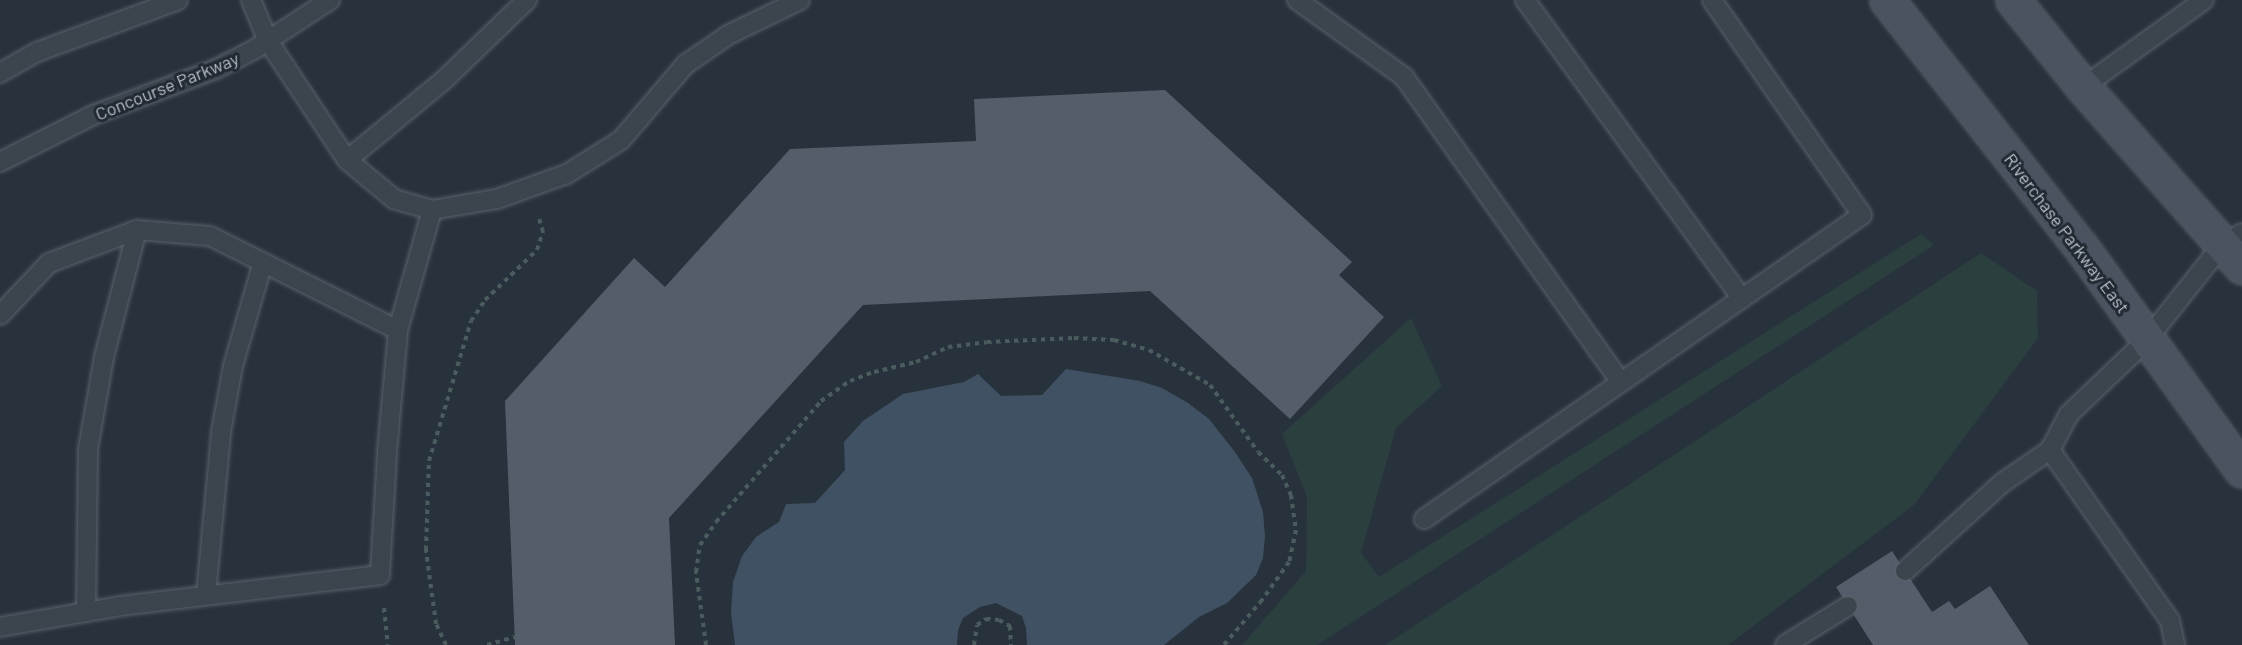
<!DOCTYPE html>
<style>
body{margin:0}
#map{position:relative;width:2242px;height:645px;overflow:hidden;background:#28323d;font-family:Barlow,sans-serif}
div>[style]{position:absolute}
.green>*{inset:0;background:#2b3f3f}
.water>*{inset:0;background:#405164}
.building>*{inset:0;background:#545d6a}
.path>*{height:4px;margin-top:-2px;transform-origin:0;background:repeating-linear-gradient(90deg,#4a5c5d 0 4.5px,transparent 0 9px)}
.roads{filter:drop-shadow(0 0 2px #5a626b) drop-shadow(0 0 2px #5a626b)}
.lane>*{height:18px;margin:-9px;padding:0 9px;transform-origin:9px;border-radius:9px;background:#3c444d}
.secondary>*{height:33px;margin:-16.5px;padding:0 16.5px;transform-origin:16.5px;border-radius:16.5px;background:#4a5460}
span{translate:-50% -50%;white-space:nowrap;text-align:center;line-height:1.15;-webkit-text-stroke:6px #212933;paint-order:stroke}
.street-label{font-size:18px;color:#b8bfc8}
</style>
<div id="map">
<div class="green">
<div style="clip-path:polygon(1921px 234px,1934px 245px,1317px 645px,1242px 645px,1306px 571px,1307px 497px,1282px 434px,1411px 318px,1442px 386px,1396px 428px,1361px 553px,1379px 577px)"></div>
<div style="clip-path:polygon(1981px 253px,2037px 291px,2038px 338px,1914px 505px,1728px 645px,1385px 645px)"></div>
</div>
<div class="water">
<div style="clip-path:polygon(1066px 369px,1140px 381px,1162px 388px,1188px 403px,1209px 419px,1235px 452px,1252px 478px,1263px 512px,1265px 536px,1263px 558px,1256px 575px,1227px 603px,1199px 617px,1164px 645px,1027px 645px,1026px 628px,1022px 616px,996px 603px,980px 607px,963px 618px,958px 630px,957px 645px,735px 645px,731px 613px,733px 582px,742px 556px,756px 537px,779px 522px,786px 504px,815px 503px,845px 470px,844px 442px,863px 421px,903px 394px,964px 382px,978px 374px,1001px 396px,1042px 395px)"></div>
</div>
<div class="building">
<div style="clip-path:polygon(1165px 90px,1352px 262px,1339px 275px,1384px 317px,1290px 419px,1150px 291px,863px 305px,669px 518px,675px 645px,515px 645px,505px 401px,634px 258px,665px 287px,790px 149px,976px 141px,974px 99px)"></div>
<div style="clip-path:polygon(1892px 551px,1932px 612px,1949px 601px,1955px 609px,1990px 586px,2029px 645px,1873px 645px,1836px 587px)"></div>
</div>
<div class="path">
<div style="left:384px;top:608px;width:37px;rotate:84deg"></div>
<div style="left:446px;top:645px;width:23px;rotate:-115deg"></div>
<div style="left:436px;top:624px;width:75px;rotate:-97.7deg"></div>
<div style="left:426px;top:550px;width:89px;rotate:-88.1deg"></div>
<div style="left:429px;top:461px;width:146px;rotate:-73.3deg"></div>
<div style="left:471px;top:321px;width:25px;rotate:-56deg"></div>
<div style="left:485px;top:300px;width:72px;rotate:-43.9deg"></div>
<div style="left:537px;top:250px;width:19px;rotate:-72deg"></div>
<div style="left:543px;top:232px;width:15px;rotate:-106deg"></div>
<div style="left:487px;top:645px;width:29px;rotate:-16deg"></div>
<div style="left:706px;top:645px;width:74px;rotate:-97.8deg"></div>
<div style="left:696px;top:572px;width:27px;rotate:-82deg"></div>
<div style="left:700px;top:545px;width:28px;rotate:-55deg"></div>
<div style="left:716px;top:522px;width:160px;rotate:-49deg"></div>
<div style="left:821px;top:401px;width:35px;rotate:-35deg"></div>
<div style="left:850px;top:381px;width:26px;rotate:-21deg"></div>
<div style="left:874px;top:372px;width:43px;rotate:-13.4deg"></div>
<div style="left:916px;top:362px;width:35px;rotate:-25deg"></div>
<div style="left:948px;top:347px;width:39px;rotate:-7deg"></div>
<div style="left:987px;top:342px;width:87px;rotate:-2.6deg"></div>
<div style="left:1074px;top:338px;width:40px;rotate:2.9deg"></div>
<div style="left:1114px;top:340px;width:36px;rotate:16deg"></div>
<div style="left:1149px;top:350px;width:70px;rotate:29.8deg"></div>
<div style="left:1210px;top:385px;width:82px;rotate:54.4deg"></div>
<div style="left:1258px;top:452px;width:33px;rotate:44deg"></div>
<div style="left:1282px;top:475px;width:22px;rotate:66deg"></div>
<div style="left:1291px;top:495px;width:35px;rotate:82deg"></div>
<div style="left:1296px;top:530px;width:33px;rotate:102deg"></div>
<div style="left:1289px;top:562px;width:47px;rotate:125.4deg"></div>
<div style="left:1262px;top:600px;width:59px;rotate:130.2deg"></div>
<div style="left:974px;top:645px;width:20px;rotate:-81deg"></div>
<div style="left:977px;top:625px;width:11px;rotate:-34deg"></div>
<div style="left:986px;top:619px;width:13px;rotate:4deg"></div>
<div style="left:999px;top:620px;width:13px;rotate:29deg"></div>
<div style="left:1010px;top:626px;width:19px;rotate:87deg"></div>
</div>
<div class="roads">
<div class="lane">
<div style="left:251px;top:0;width:44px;rotate:67.5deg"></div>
<div style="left:268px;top:41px;width:143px;rotate:56.4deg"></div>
<div style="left:347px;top:160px;width:124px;rotate:-39.5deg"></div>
<div style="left:443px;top:81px;width:117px;rotate:-44deg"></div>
<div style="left:1297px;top:0;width:132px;rotate:35.7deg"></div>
<div style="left:1404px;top:77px;width:374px;rotate:54.6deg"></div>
<div style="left:1525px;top:0;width:369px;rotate:54deg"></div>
<div style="left:0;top:73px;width:43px;rotate:-29.6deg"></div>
<div style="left:37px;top:52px;width:150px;rotate:-20.2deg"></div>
<div style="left:2083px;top:87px;width:149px;rotate:-35.7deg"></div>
<div style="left:0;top:162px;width:104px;rotate:-26.8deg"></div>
<div style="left:93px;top:115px;width:131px;rotate:-20.5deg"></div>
<div style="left:216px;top:69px;width:44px;rotate:-27.1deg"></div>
<div style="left:255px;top:49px;width:90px;rotate:-33.2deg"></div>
<div style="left:432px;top:210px;width:66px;rotate:-9.6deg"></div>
<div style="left:497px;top:199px;width:74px;rotate:-19.7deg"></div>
<div style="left:567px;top:174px;width:64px;rotate:-32.2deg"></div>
<div style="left:621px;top:140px;width:100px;rotate:-49.5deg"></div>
<div style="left:686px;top:64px;width:51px;rotate:-34.6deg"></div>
<div style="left:728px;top:35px;width:80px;rotate:-25.9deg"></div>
<div style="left:0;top:315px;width:71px;rotate:-46.7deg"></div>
<div style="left:49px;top:263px;width:94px;rotate:-20.6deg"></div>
<div style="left:137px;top:230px;width:73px;rotate:4.7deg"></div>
<div style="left:210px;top:236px;width:210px;rotate:26.6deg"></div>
<div style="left:2050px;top:450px;width:209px;rotate:54.9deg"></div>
<div style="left:2170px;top:621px;width:25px;rotate:78deg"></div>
<div style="left:1424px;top:519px;width:533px;rotate:-34.76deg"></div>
<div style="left:1862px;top:215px;width:262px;rotate:-124.9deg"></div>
<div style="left:1905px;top:571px;width:131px;rotate:-42.2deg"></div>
<div style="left:2002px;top:483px;width:58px;rotate:-34.5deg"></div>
<div style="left:2050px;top:450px;width:41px;rotate:-62.2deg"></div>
<div style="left:2069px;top:414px;width:106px;rotate:-43.5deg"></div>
<div style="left:2146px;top:341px;width:122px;rotate:-51.6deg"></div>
<div style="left:2222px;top:245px;width:23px;rotate:-31deg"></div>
<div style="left:206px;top:595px;width:164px;rotate:-84.7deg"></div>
<div style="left:221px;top:432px;width:67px;rotate:-79.7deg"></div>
<div style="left:233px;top:366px;width:108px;rotate:-73.9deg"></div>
<div style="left:86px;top:612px;width:163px;rotate:-89.3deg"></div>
<div style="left:88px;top:449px;width:93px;rotate:-80.1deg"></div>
<div style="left:104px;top:357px;width:131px;rotate:-75.4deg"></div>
<div style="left:0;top:627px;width:122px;rotate:-9.9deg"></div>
<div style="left:120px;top:606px;width:262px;rotate:-6.8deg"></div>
<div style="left:380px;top:575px;width:123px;rotate:-86.7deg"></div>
<div style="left:387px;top:452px;width:122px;rotate:-84.8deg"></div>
<div style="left:398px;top:330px;width:125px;rotate:-74.2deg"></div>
<div style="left:432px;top:210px;width:40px;rotate:-164deg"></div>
<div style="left:394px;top:199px;width:61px;rotate:-140.3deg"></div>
<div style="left:1785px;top:645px;width:74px;rotate:-31.8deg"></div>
</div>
<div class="secondary">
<div style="left:1887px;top:0;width:314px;rotate:51.9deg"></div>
<div style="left:2081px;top:247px;width:275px;rotate:54.2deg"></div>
<div style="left:2013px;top:0;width:112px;rotate:51.2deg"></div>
<div style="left:2083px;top:87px;width:240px;rotate:48.5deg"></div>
</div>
</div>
<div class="street-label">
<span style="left:167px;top:86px;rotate:-22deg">Concourse Parkway</span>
<span style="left:2067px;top:233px;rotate:53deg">Riverchase Parkway East</span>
</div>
</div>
